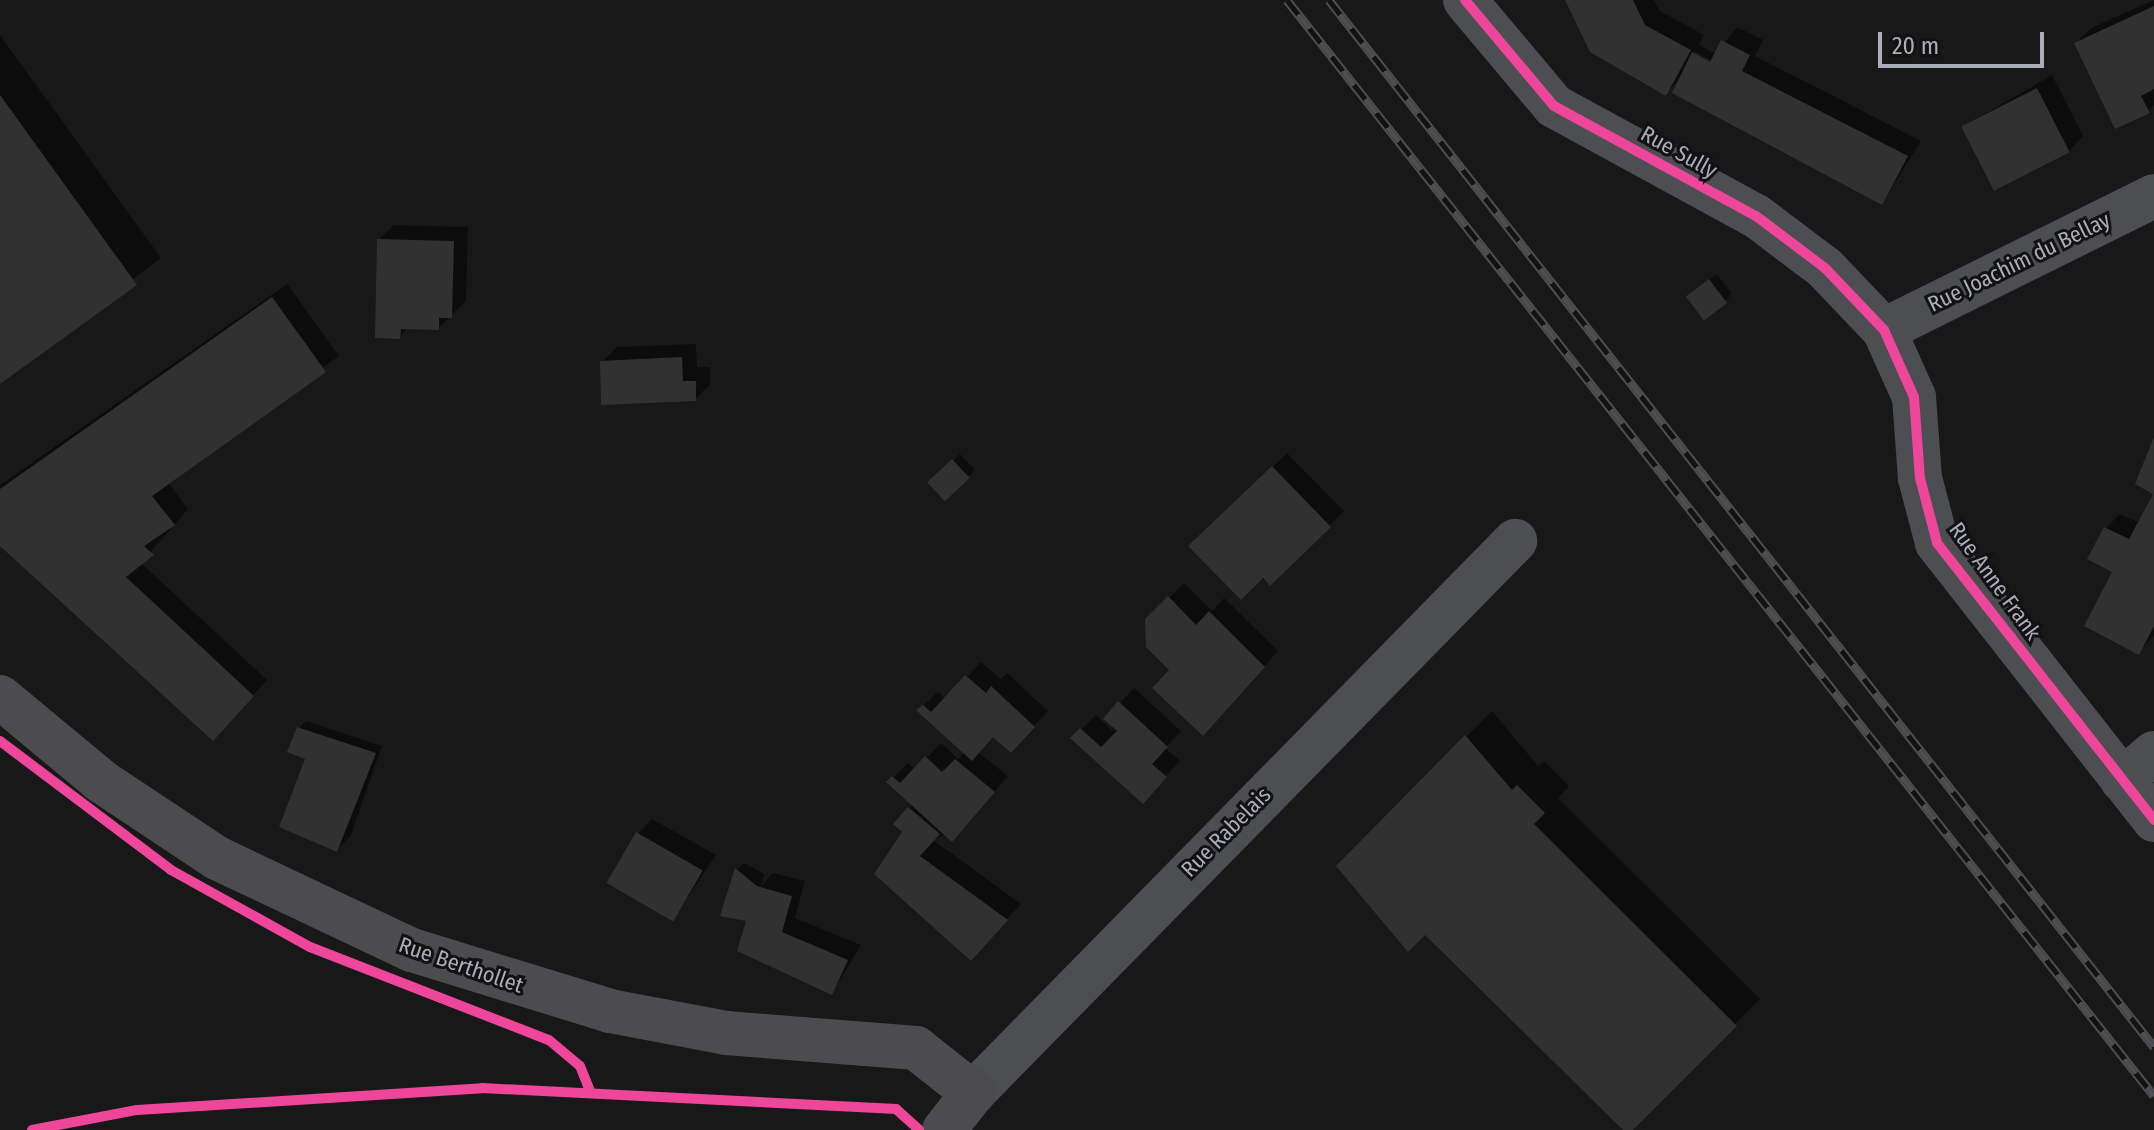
<!DOCTYPE html>
<style>
body{margin:0}
#map{position:relative;width:2154px;height:1130px;overflow:hidden;background:#181818;font-family:"Fira Sans Condensed",sans-serif}
div>[style]{position:absolute}
.shadow>*{inset:0;background:#0007;transform-origin:0 0}
.building>*{inset:0;background:#313132;transform-origin:0 0}
.street>*{height:44px;margin:-22px;padding:0 22px;transform-origin:22px;border-radius:22px;background:#4d4e51}
.secondary>*{height:44px;margin:-22px;padding:0 22px;transform-origin:22px;border-radius:22px;background:#4c4c4f}
.rail>*{height:9px;margin-top:-4.5px;transform-origin:0;background:repeating-linear-gradient(90deg,#121214 0 18px,#4e4e51 0 36px);box-sizing:border-box;border-block:2px solid #4e4e51}
.cycleway>*{height:10px;margin:-5px;padding:0 5px;transform-origin:5px;border-radius:5px;background:#ed469a}
span{translate:-50% -50%;white-space:nowrap;text-align:center;line-height:1.15;-webkit-text-stroke:6px #121214;paint-order:stroke}
.street-label{font-size:22px;color:#abaeb8}
.scale{position:absolute;left:1878px;top:32px;width:166px;height:36px;box-sizing:border-box;border:4px solid #abaeb8;border-top:0;padding-left:10px;font-size:24px;line-height:28px;white-space:nowrap;color:#abaeb8;-webkit-text-stroke:6px #121214;paint-order:stroke}
</style>
<div id="map">
<div class="shadow">
<div style="clip-path:polygon(evenodd,1567px 0,1654px 0,1660px 11px,1704px 35px,1699px 45px,1716px 54px,1737px 27px,1763px 40px,1755px 56px,1921px 141px,1882px 203px,1680px 79px,1666px 93px,1567px 0,1694px 51px,1720px 65px,1718px 68px,1694px 55px,1694px 51px)"></div>
<div style="clip-path:polygon(2154px 0,2154px 105px,2148px 111px,2076px 43px,2091px 28px)"></div>
<div style="clip-path:polygon(0 35px,161px 258px,0 381px)"></div>
<div style="clip-path:polygon(2052px 75px,2083px 136px,2069px 151px,1964px 126px)"></div>
<div style="clip-path:polygon(394px 225px,468px 227px,466px 301px,438px 328px,409px 327px,399px 337px,379px 239px)"></div>
<div style="clip-path:polygon(1717px 274px,1732px 294px,1725px 301px,1696px 289px)"></div>
<div style="clip-path:polygon(287px 284px,339px 356px,168px 482px,188px 509px,141px 563px,267px 680px,227px 724px,0 544px,0 485px)"></div>
<div style="clip-path:polygon(696px 344px,697px 367px,710px 367px,710px 384px,695px 399px,602px 362px,617px 347px)"></div>
<div style="clip-path:polygon(1287px 453px,1344px 511px,1270px 583px,1191px 546px)"></div>
<div style="left:960px;top:454px;width:22px;height:41px;rotate:47deg"></div>
<div style="clip-path:polygon(2154px 496px,2154px 636px,2138px 652px,2106px 528px,2120px 514px,2140px 523px)"></div>
<div style="clip-path:polygon(1184px 583px,1212px 611px,1224px 598px,1278px 651px,1218px 719px,1172px 670px,1147px 620px)"></div>
<div style="clip-path:polygon(981px 662px,1001px 679px,1007px 673px,1048px 711px,1025px 736px,994px 735px,978px 752px,1008px 776px,966px 825px,933px 840px,1021px 904px,971px 959px,896px 823px,914px 804px,889px 782px,908px 763px,915px 770px,941px 743px,958px 759px,965px 752px,919px 710px,938px 692px,946px 699px)"></div>
<div style="clip-path:polygon(1134px 688px,1181px 731px,1165px 748px,1180px 761px,1157px 786px,1073px 738px,1096px 715px,1116px 734px,1106px 718px)"></div>
<div style="clip-path:polygon(1492px 711px,1538px 766px,1544px 761px,1569px 786px,1558px 798px,1760px 999px,1631px 1130px,1425px 932px,1408px 949px,1338px 866px)"></div>
<div style="clip-path:polygon(306px 721px,382px 746px,351px 835px,337px 850px,299px 728px)"></div>
<div style="clip-path:polygon(652px 819px,716px 855px,674px 918px,638px 834px)"></div>
<div style="clip-path:polygon(744px 863px,764px 874px,761px 886px,773px 873px,805px 881px,795px 918px,861px 945px,832px 993px,751px 914px,737px 870px)"></div>
</div>
<div class="building">
<div style="clip-path:polygon(1565px 0,1633px 0,1645px 25px,1691px 50px,1666px 96px,1590px 52px)"></div>
<div style="clip-path:polygon(2154px 6px,2154px 89px,2141px 96px,2150px 113px,2115px 129px,2074px 43px)"></div>
<div style="clip-path:polygon(1721px 40px,1750px 55px,1742px 71px,1908px 156px,1882px 205px,1672px 93px,1692px 52px,1710px 62px)"></div>
<div style="left:2037px;top:88px;width:72px;height:85px;rotate:63deg"></div>
<div style="clip-path:polygon(0 95px,137px 285px,0 384px)"></div>
<div style="clip-path:polygon(377px 239px,454px 241px,452px 318px,439px 318px,439px 330px,401px 329px,400px 339px,375px 338px)"></div>
<div style="left:1709px;top:279px;width:30px;height:29px;rotate:53deg"></div>
<div style="clip-path:polygon(272px 297px,326px 372px,152px 496px,175px 525px,144px 546px,154px 555px,126px 577px,254px 696px,213px 741px,0 546px,0 489px)"></div>
<div style="clip-path:polygon(682px 357px,683px 381px,696px 381px,696px 401px,601px 405px,600px 361px)"></div>
<div style="clip-path:polygon(2154px 437px,2154px 626px,2139px 655px,2084px 626px,2112px 572px,2087px 559px,2104px 527px,2129px 539px,2153px 494px,2135px 484px)"></div>
<div style="left:952px;top:459px;width:26px;height:34px;rotate:47deg"></div>
<div style="clip-path:polygon(1272px 466px,1331px 527px,1270px 586px,1263px 578px,1241px 600px,1188px 546px)"></div>
<div style="clip-path:polygon(1168px 596px,1196px 625px,1209px 611px,1265px 667px,1203px 736px,1152px 688px,1169px 670px,1146px 647px,1145px 619px)"></div>
<div style="clip-path:polygon(965px 675px,986px 693px,991px 686px,1035px 727px,1011px 753px,993px 737px,972px 761px,916px 710px,923px 705px,931px 712px)"></div>
<div style="clip-path:polygon(1118px 701px,1168px 747px,1152px 764px,1167px 777px,1143px 804px,1070px 738px,1080px 728px,1101px 747px,1117px 731px,1103px 719px)"></div>
<div style="clip-path:polygon(297px 727px,376px 753px,337px 852px,279px 827px,305px 759px,287px 752px)"></div>
<div style="clip-path:polygon(1465px 735px,1512px 790px,1517px 785px,1545px 813px,1534px 824px,1737px 1026px,1633px 1130px,1623px 1130px,1425px 935px,1408px 952px,1336px 866px)"></div>
<div style="clip-path:polygon(925px 756px,942px 772px,955px 759px,995px 792px,952px 842px,886px 782px,892px 776px,900px 783px)"></div>
<div style="clip-path:polygon(908px 807px,940px 834px,920px 856px,1008px 920px,971px 961px,874px 874px,902px 832px,893px 824px)"></div>
<div style="left:636px;top:832px;width:77px;height:59px;rotate:30deg"></div>
<div style="clip-path:polygon(735px 868px,757px 886px,792px 896px,782px 932px,848px 960px,832px 995px,737px 951px,746px 921px,720px 916px)"></div>
</div>
<div class="street">
<div style="left:1465px;top:0;width:138px;rotate:50deg"></div>
<div style="left:1554px;top:106px;width:230px;rotate:28.6deg"></div>
<div style="left:1756px;top:216px;width:86px;rotate:37deg"></div>
<div style="left:1825px;top:268px;width:86px;rotate:46.4deg"></div>
<div style="left:1884px;top:330px;width:73px;rotate:65.9deg"></div>
<div style="left:1914px;top:397px;width:81px;rotate:85.8deg"></div>
<div style="left:1920px;top:478px;width:67px;rotate:75.3deg"></div>
<div style="left:1937px;top:543px;width:352px;rotate:51.9deg"></div>
<div style="left:1884px;top:330px;width:301px;rotate:-26.4deg"></div>
<div style="left:2122px;top:780px;width:42px;rotate:-40.2deg"></div>
<div style="left:973px;top:1093px;width:774px;rotate:-45.52deg"></div>
</div>
<div class="secondary">
<div style="left:0;top:697px;width:131px;rotate:39.7deg"></div>
<div style="left:101px;top:781px;width:139px;rotate:33.6deg"></div>
<div style="left:217px;top:858px;width:216px;rotate:25.3deg"></div>
<div style="left:412px;top:950px;width:207px;rotate:17.1deg"></div>
<div style="left:610px;top:1011px;width:118px;rotate:10.7deg"></div>
<div style="left:726px;top:1033px;width:191px;rotate:4.5deg"></div>
<div style="left:916px;top:1048px;width:73px;rotate:38.3deg"></div>
<div style="left:973px;top:1093px;width:47px;rotate:128.1deg"></div>
</div>
<div class="rail">
<div style="left:1287px;top:0;width:1397px;rotate:51.65deg"></div>
<div style="left:1329px;top:0;width:1333px;rotate:51.76deg"></div>
</div>
<div class="cycleway">
<div style="left:1465px;top:0;width:138px;rotate:50deg"></div>
<div style="left:1554px;top:106px;width:230px;rotate:28.6deg"></div>
<div style="left:1756px;top:216px;width:86px;rotate:37deg"></div>
<div style="left:1825px;top:268px;width:86px;rotate:46.4deg"></div>
<div style="left:1884px;top:330px;width:73px;rotate:65.9deg"></div>
<div style="left:1914px;top:397px;width:81px;rotate:85.8deg"></div>
<div style="left:1920px;top:478px;width:67px;rotate:75.3deg"></div>
<div style="left:1937px;top:543px;width:352px;rotate:51.9deg"></div>
<div style="left:0;top:741px;width:214px;rotate:37deg"></div>
<div style="left:171px;top:870px;width:159px;rotate:29deg"></div>
<div style="left:310px;top:947px;width:256px;rotate:21.3deg"></div>
<div style="left:549px;top:1040px;width:40px;rotate:40deg"></div>
<div style="left:580px;top:1066px;width:27px;rotate:68deg"></div>
<div style="left:32px;top:1130px;width:107px;rotate:-10.8deg"></div>
<div style="left:137px;top:1110px;width:346px;rotate:-3.6deg"></div>
<div style="left:482px;top:1088px;width:415px;rotate:2.9deg"></div>
<div style="left:896px;top:1109px;width:31px;rotate:42deg"></div>
</div>
<div class="street-label">
<span style="left:1679px;top:152px;rotate:29deg">Rue Sully</span>
<span style="left:2019px;top:262px;rotate:-26deg">Rue Joachim du Bellay</span>
<span style="left:1995px;top:581px;rotate:54deg">Rue Anne Frank</span>
<span style="left:1226px;top:832px;rotate:-45deg">Rue Rabelais</span>
<span style="left:461px;top:965px;rotate:19deg">Rue Berthollet</span>
</div>
<div class="scale">20 m</div>
</div>
